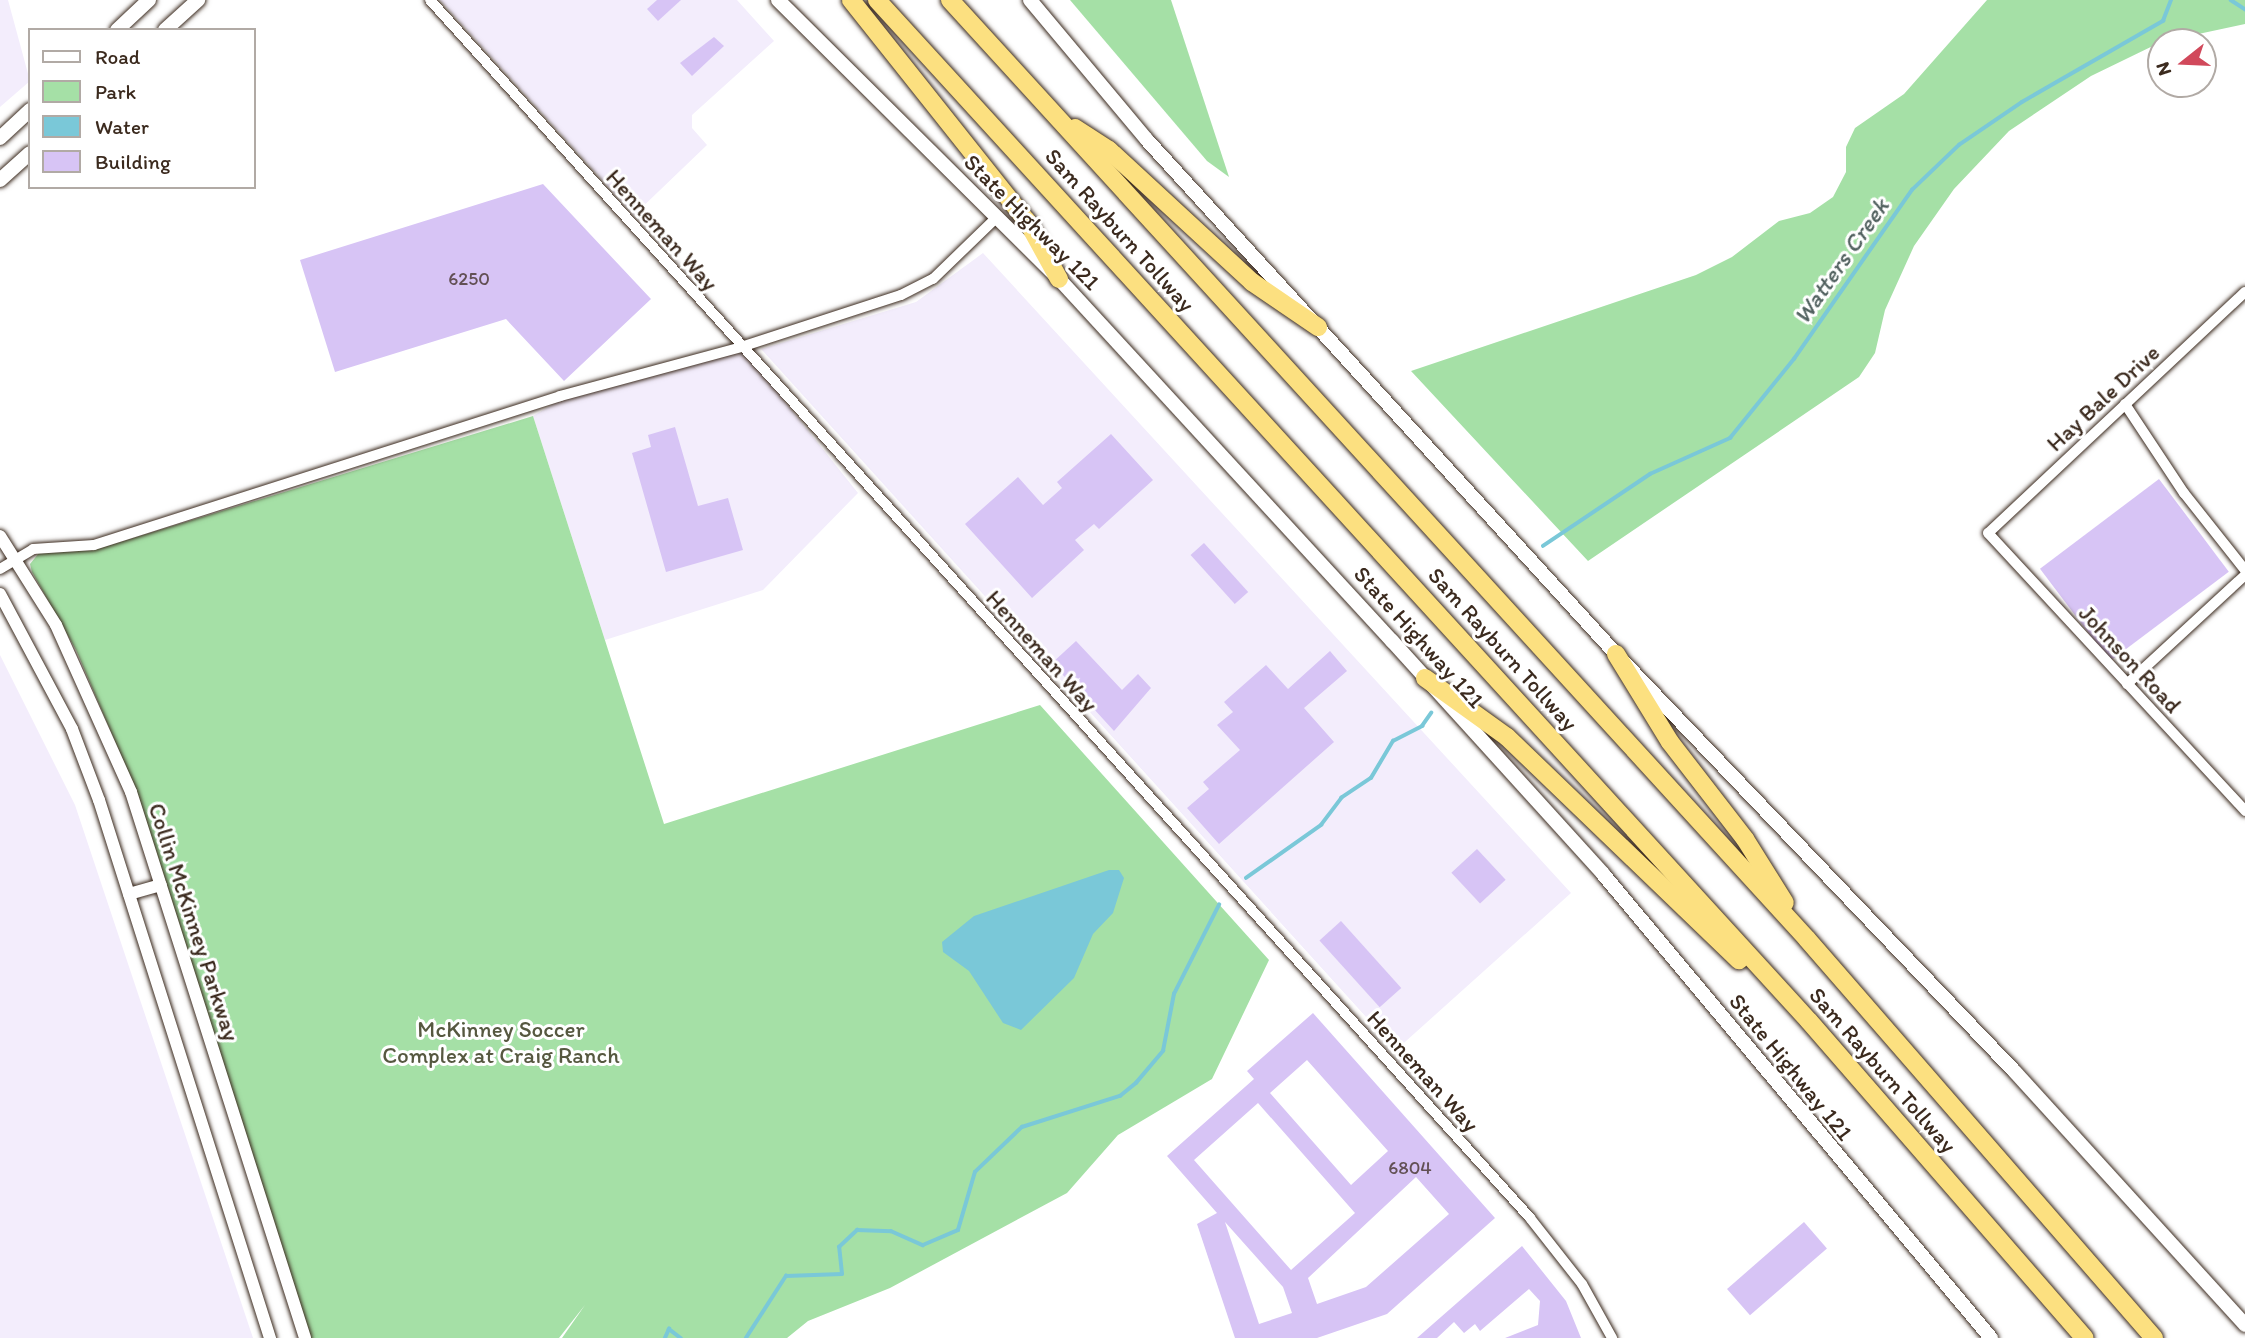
<!DOCTYPE html>
<style>
body{margin:0}
#map{position:relative;width:2245px;height:1338px;overflow:hidden;background:#fff;font-family:Itim,sans-serif}
div>[style]{position:absolute}
.built>*{inset:0;background:#f3edfc}
.green>*{inset:0;background:#a5e0a6}
.water>*{inset:0;background:#7ac8d8}
.stream>*{height:3.5px;margin:-1.75px;padding:0 1.75px;transform-origin:1.75px;border-radius:1.75px;background:#7ac8d8}
.building>*{inset:0;background:#d7c4f5;transform-origin:0 0}
.roads{filter:drop-shadow(0 0 2px #3b2a1e) drop-shadow(0 0 2px #3b2a1e)}
.minor>*{height:10px;margin:-5px;padding:0 5px;transform-origin:5px;border-radius:5px;background:#fff}
.tertiary>*{height:12px;margin:-6px;padding:0 6px;transform-origin:6px;border-radius:6px;background:#fff}
.secondary>*{height:14px;margin:-7px;padding:0 7px;transform-origin:7px;border-radius:7px;background:#fff}
.motorway>*{height:18px;margin:-9px;padding:0 9px;transform-origin:9px;border-radius:9px;background:#fce080}
span{translate:-50% -50%;white-space:nowrap;text-align:center;line-height:1.15;-webkit-text-stroke:6px #fff;paint-order:stroke}
.number-label{font-size:19px;color:#625054}
.number-label span{-webkit-text-stroke-width:0}
.street-label{font-size:23px;color:#3b2a1e}
.park-label{font-size:23px;color:#565840}
.water-label{font-size:24px;color:#51615f;font-style:italic}
.legend{position:absolute;left:28px;top:28px;width:228px;height:161px;box-sizing:border-box;background:#fff;border:2px solid #b1aaa5;margin:0;padding:9px 12px;list-style:none;font-size:21px;color:#3b2a1e}
.legend li{display:flex;align-items:center;gap:14px;height:35px}
.legend b{width:35px;border:2px solid #b1aaa5}
.north{position:absolute;left:2147px;top:28px;width:70px;height:70px;box-sizing:border-box;background:#fff;border:2px solid #b1aaa5;border-radius:50%;rotate:252deg;font-size:19px;font-weight:700;line-height:28px;text-align:center;color:#3b2a1e}
.north::after{content:'';display:block;margin:auto;width:24px;height:32px;background:#d1495b;clip-path:polygon(50% 0,100% 100%,50% 72%,0 100%)}
</style>
<div id="map">
<div class="built">
<div style="clip-path:polygon(0 0,8px 0,30px 81px,0 107px)"></div>
<div style="clip-path:polygon(440px 0,737px 0,774px 41px,692px 115px,692px 128px,707px 145px,634px 215px)"></div>
<div style="clip-path:polygon(983px 253px,1571px 893px,1396px 1050px,761px 349px,916px 302px)"></div>
<div style="clip-path:polygon(741px 347px,858px 493px,763px 590px,605px 640px,533px 416px,572px 393px)"></div>
<div style="clip-path:polygon(0 655px,75px 805px,253px 1338px,0 1338px)"></div>
</div>
<div class="green">
<div style="clip-path:polygon(1070px 0,1171px 0,1229px 177px,1207px 161px)"></div>
<div style="clip-path:polygon(1987px 0,2245px 0,2245px 24px,2161px 42px,2091px 76px,2009px 131px,1954px 189px,1914px 246px,1885px 310px,1875px 353px,1859px 377px,1588px 561px,1411px 371px,1696px 275px,1732px 257px,1779px 221px,1810px 213px,1833px 197px,1846px 172px,1846px 147px,1855px 128px,1904px 94px)"></div>
<div style="clip-path:polygon(533px 416px,664px 824px,1040px 705px,1269px 960px,1212px 1079px,1118px 1135px,1067px 1193px,890px 1288px,808px 1321px,787px 1338px,562px 1338px,585px 1305px,559px 1338px,310px 1338px,138px 795px,76px 650px,32px 572px,30px 564px,39px 553px,94px 550px)"></div>
</div>
<div class="water">
<div style="clip-path:polygon(1109px 870px,1119px 870px,1124px 878px,1113px 913px,1093px 934px,1074px 978px,1021px 1030px,1003px 1023px,969px 971px,943px 952px,942px 942px,974px 916px)"></div>
</div>
<div class="stream">
<div style="left:2231px;top:0;width:17px;rotate:33deg"></div>
<div style="left:1543px;top:546px;width:129px;rotate:-33.9deg"></div>
<div style="left:1650px;top:474px;width:88px;rotate:-24.2deg"></div>
<div style="left:1730px;top:438px;width:102px;rotate:-51deg"></div>
<div style="left:1794px;top:359px;width:206px;rotate:-55.1deg"></div>
<div style="left:1912px;top:190px;width:65px;rotate:-43.8deg"></div>
<div style="left:1959px;top:145px;width:76px;rotate:-34.3deg"></div>
<div style="left:2022px;top:102px;width:163px;rotate:-29.9deg"></div>
<div style="left:2163px;top:21px;width:22px;rotate:-69deg"></div>
<div style="left:1246px;top:878px;width:92px;rotate:-35.2deg"></div>
<div style="left:1321px;top:825px;width:34px;rotate:-53deg"></div>
<div style="left:1341px;top:798px;width:36px;rotate:-34deg"></div>
<div style="left:1371px;top:778px;width:43px;rotate:-59.3deg"></div>
<div style="left:1393px;top:741px;width:33px;rotate:-27deg"></div>
<div style="left:1422px;top:726px;width:16px;rotate:-55deg"></div>
<div style="left:665px;top:1338px;width:10px;rotate:-66deg"></div>
<div style="left:669px;top:1329px;width:15px;rotate:37deg"></div>
<div style="left:746px;top:1338px;width:74px;rotate:-57.2deg"></div>
<div style="left:786px;top:1276px;width:56px;rotate:-2deg"></div>
<div style="left:842px;top:1274px;width:27px;rotate:-96deg"></div>
<div style="left:839px;top:1247px;width:25px;rotate:-43deg"></div>
<div style="left:857px;top:1230px;width:34px;rotate:2deg"></div>
<div style="left:891px;top:1231px;width:35px;rotate:24deg"></div>
<div style="left:923px;top:1245px;width:38px;rotate:-23deg"></div>
<div style="left:958px;top:1230px;width:60px;rotate:-73.7deg"></div>
<div style="left:975px;top:1172px;width:65px;rotate:-43.8deg"></div>
<div style="left:1022px;top:1127px;width:103px;rotate:-17.6deg"></div>
<div style="left:1120px;top:1096px;width:21px;rotate:-39deg"></div>
<div style="left:1136px;top:1083px;width:42px;rotate:-49.8deg"></div>
<div style="left:1163px;top:1051px;width:58px;rotate:-79.1deg"></div>
<div style="left:1174px;top:994px;width:100px;rotate:-63.2deg"></div>
</div>
<div class="building">
<div style="clip-path:polygon(657px 0,681px 0,658px 21px,647px 9px)"></div>
<div style="clip-path:polygon(714px 37px,724px 46px,692px 76px,680px 63px)"></div>
<div style="clip-path:polygon(543px 184px,651px 299px,564px 381px,506px 319px,335px 372px,300px 260px)"></div>
<div style="clip-path:polygon(675px 427px,698px 506px,728px 498px,743px 550px,666px 572px,632px 453px,651px 447px,648px 435px)"></div>
<div style="clip-path:polygon(1111px 434px,1153px 480px,1099px 529px,1094px 524px,1075px 540px,1084px 550px,1032px 598px,965px 524px,1018px 477px,1043px 505px,1062px 488px,1057px 482px)"></div>
<div style="left:2159px;top:479px;width:116px;height:149px;rotate:53deg"></div>
<div style="left:1204px;top:543px;width:66px;height:18px;rotate:48deg"></div>
<div style="clip-path:polygon(1076px 641px,1122px 690px,1138px 674px,1151px 688px,1114px 731px,1052px 663px)"></div>
<div style="clip-path:polygon(1330px 651px,1347px 671px,1304px 708px,1334px 742px,1219px 844px,1187px 808px,1209px 789px,1203px 782px,1240px 750px,1217px 725px,1233px 712px,1224px 702px,1266px 665px,1288px 689px)"></div>
<div style="left:1477px;top:849px;width:42px;height:35px;rotate:47deg"></div>
<div style="left:1341px;top:921px;width:90px;height:29px;rotate:48deg"></div>
<div style="clip-path:polygon(evenodd,1313px 1013px,1495px 1218px,1387px 1314px,1317px 1338px,1235px 1338px,1197px 1224px,1217px 1213px,1167px 1156px,1254px 1079px,1247px 1071px,1313px 1013px,1307px 1060px,1388px 1151px,1351px 1185px,1270px 1093px,1307px 1060px,1313px 1013px,1258px 1103px,1355px 1213px,1291px 1270px,1194px 1160px,1258px 1103px,1313px 1013px,1416px 1177px,1449px 1214px,1366px 1287px,1317px 1304px,1308px 1278px,1416px 1177px,1313px 1013px,1225px 1222px,1283px 1287px,1292px 1313px,1259px 1324px,1225px 1222px)"></div>
<div style="left:1804px;top:1222px;width:35px;height:102px;rotate:49deg"></div>
<div style="clip-path:polygon(1522px 1246px,1566px 1301px,1581px 1338px,1505px 1338px,1538px 1325px,1540px 1301px,1529px 1289px,1480px 1331px,1475px 1324px,1464px 1333px,1454px 1322px,1437px 1338px,1417px 1338px)"></div>
</div>
<div class="roads">
<div class="minor">
<div style="left:430px;top:0;width:1641px;rotate:47.91deg"></div>
<div style="left:1530px;top:1218px;width:84px;rotate:51.8deg"></div>
<div style="left:1582px;top:1284px;width:62px;rotate:60.9deg"></div>
<div style="left:2245px;top:292px;width:352px;rotate:136.8deg"></div>
<div style="left:1988px;top:533px;width:379px;rotate:47.2deg"></div>
<div style="left:2125px;top:404px;width:107px;rotate:56.5deg"></div>
<div style="left:2184px;top:493px;width:98px;rotate:51.6deg"></div>
<div style="left:0;top:569px;width:39px;rotate:-31deg"></div>
<div style="left:33px;top:549px;width:61px;rotate:-3.8deg"></div>
<div style="left:94px;top:545px;width:489px;rotate:-17.7deg"></div>
<div style="left:560px;top:396px;width:188px;rotate:-15.1deg"></div>
<div style="left:741px;top:347px;width:168px;rotate:-18deg"></div>
<div style="left:901px;top:295px;width:36px;rotate:-27deg"></div>
<div style="left:933px;top:279px;width:89px;rotate:-44.1deg"></div>
<div style="left:2127px;top:684px;width:161px;rotate:-42.7deg"></div>
</div>
<div class="tertiary">
<div style="left:0;top:536px;width:105px;rotate:57.8deg"></div>
<div style="left:56px;top:625px;width:183px;rotate:65.8deg"></div>
<div style="left:131px;top:792px;width:573px;rotate:72.32deg"></div>
<div style="left:0;top:594px;width:153px;rotate:61.9deg"></div>
<div style="left:72px;top:729px;width:76px;rotate:69.2deg"></div>
<div style="left:99px;top:800px;width:565px;rotate:72.37deg"></div>
<div style="left:129px;top:894px;width:33px;rotate:-16deg"></div>
</div>
<div class="secondary">
<div style="left:778px;top:0;width:396px;rotate:44.8deg"></div>
<div style="left:1059px;top:279px;width:492px;rotate:47.4deg"></div>
<div style="left:1392px;top:641px;width:314px;rotate:47.8deg"></div>
<div style="left:1603px;top:874px;width:605px;rotate:50.1deg"></div>
<div style="left:1030px;top:0;width:182px;rotate:50.1deg"></div>
<div style="left:1147px;top:140px;width:696px;rotate:47.62deg"></div>
<div style="left:1616px;top:654px;width:578px;rotate:46.33deg"></div>
<div style="left:2015px;top:1072px;width:342px;rotate:47.7deg"></div>
<div style="left:117px;top:30px;width:44px;rotate:-43.2deg"></div>
<div style="left:165px;top:30px;width:45px;rotate:-42.3deg"></div>
<div style="left:0;top:138px;width:41px;rotate:-43deg"></div>
<div style="left:0;top:180px;width:40px;rotate:-42deg"></div>
</div>
<div class="motorway">
<div style="left:851px;top:0;width:283px;rotate:51.5deg"></div>
<div style="left:1027px;top:221px;width:66px;rotate:61.1deg"></div>
<div style="left:877px;top:0;width:1382px;rotate:47.61deg"></div>
<div style="left:1809px;top:1021px;width:420px;rotate:49deg"></div>
<div style="left:950px;top:0;width:1271px;rotate:47.61deg"></div>
<div style="left:1807px;top:939px;width:529px;rotate:48.99deg"></div>
<div style="left:1075px;top:128px;width:40px;rotate:32.9deg"></div>
<div style="left:1109px;top:150px;width:195px;rotate:42.7deg"></div>
<div style="left:1252px;top:282px;width:80px;rotate:34.3deg"></div>
<div style="left:1616px;top:654px;width:103px;rotate:58.5deg"></div>
<div style="left:1670px;top:742px;width:123px;rotate:52.3deg"></div>
<div style="left:1745px;top:839px;width:75px;rotate:58deg"></div>
<div style="left:1425px;top:678px;width:101px;rotate:35.7deg"></div>
<div style="left:1507px;top:737px;width:322px;rotate:43.9deg"></div>
</div>
</div>
<div class="number-label">
<span style="left:469px;top:279px">6250</span>
<span style="left:1410px;top:1168px">6804</span>
</div>
<div class="street-label">
<span style="left:1032px;top:222px;rotate:45deg">State Highway 121</span>
<span style="left:662px;top:230px;rotate:48deg">Henneman Way</span>
<span style="left:1120px;top:230px;rotate:48deg">Sam Rayburn Tollway</span>
<span style="left:2103px;top:398px;rotate:-43deg">Hay Bale Drive</span>
<span style="left:1419px;top:637px;rotate:48deg">State Highway 121</span>
<span style="left:1503px;top:649px;rotate:48deg">Sam Rayburn Tollway</span>
<span style="left:1042px;top:651px;rotate:48deg">Henneman Way</span>
<span style="left:2130px;top:659px;rotate:47deg">Johnson Road</span>
<span style="left:194px;top:922px;rotate:72deg">Collin McKinney Parkway</span>
<span style="left:1791px;top:1067px;rotate:51deg">State Highway 121</span>
<span style="left:1883px;top:1070px;rotate:49deg">Sam Rayburn Tollway</span>
<span style="left:1423px;top:1071px;rotate:48deg">Henneman Way</span>
</div>
<div class="park-label">
<span style="left:501px;top:1042px">McKinney Soccer<br>Complex at Craig Ranch</span>
</div>
<div class="water-label">
<span style="left:1841px;top:261px;rotate:-55deg">Watters Creek</span>
</div>
<ul class="legend">
<li><b style="height:9px;background:#fff"></b>Road</li>
<li><b style="height:19px;background:#a5e0a6"></b>Park</li>
<li><b style="height:19px;background:#7ac8d8"></b>Water</li>
<li><b style="height:19px;background:#d7c4f5"></b>Building</li>
</ul>
<div class="north">N</div>
</div>
